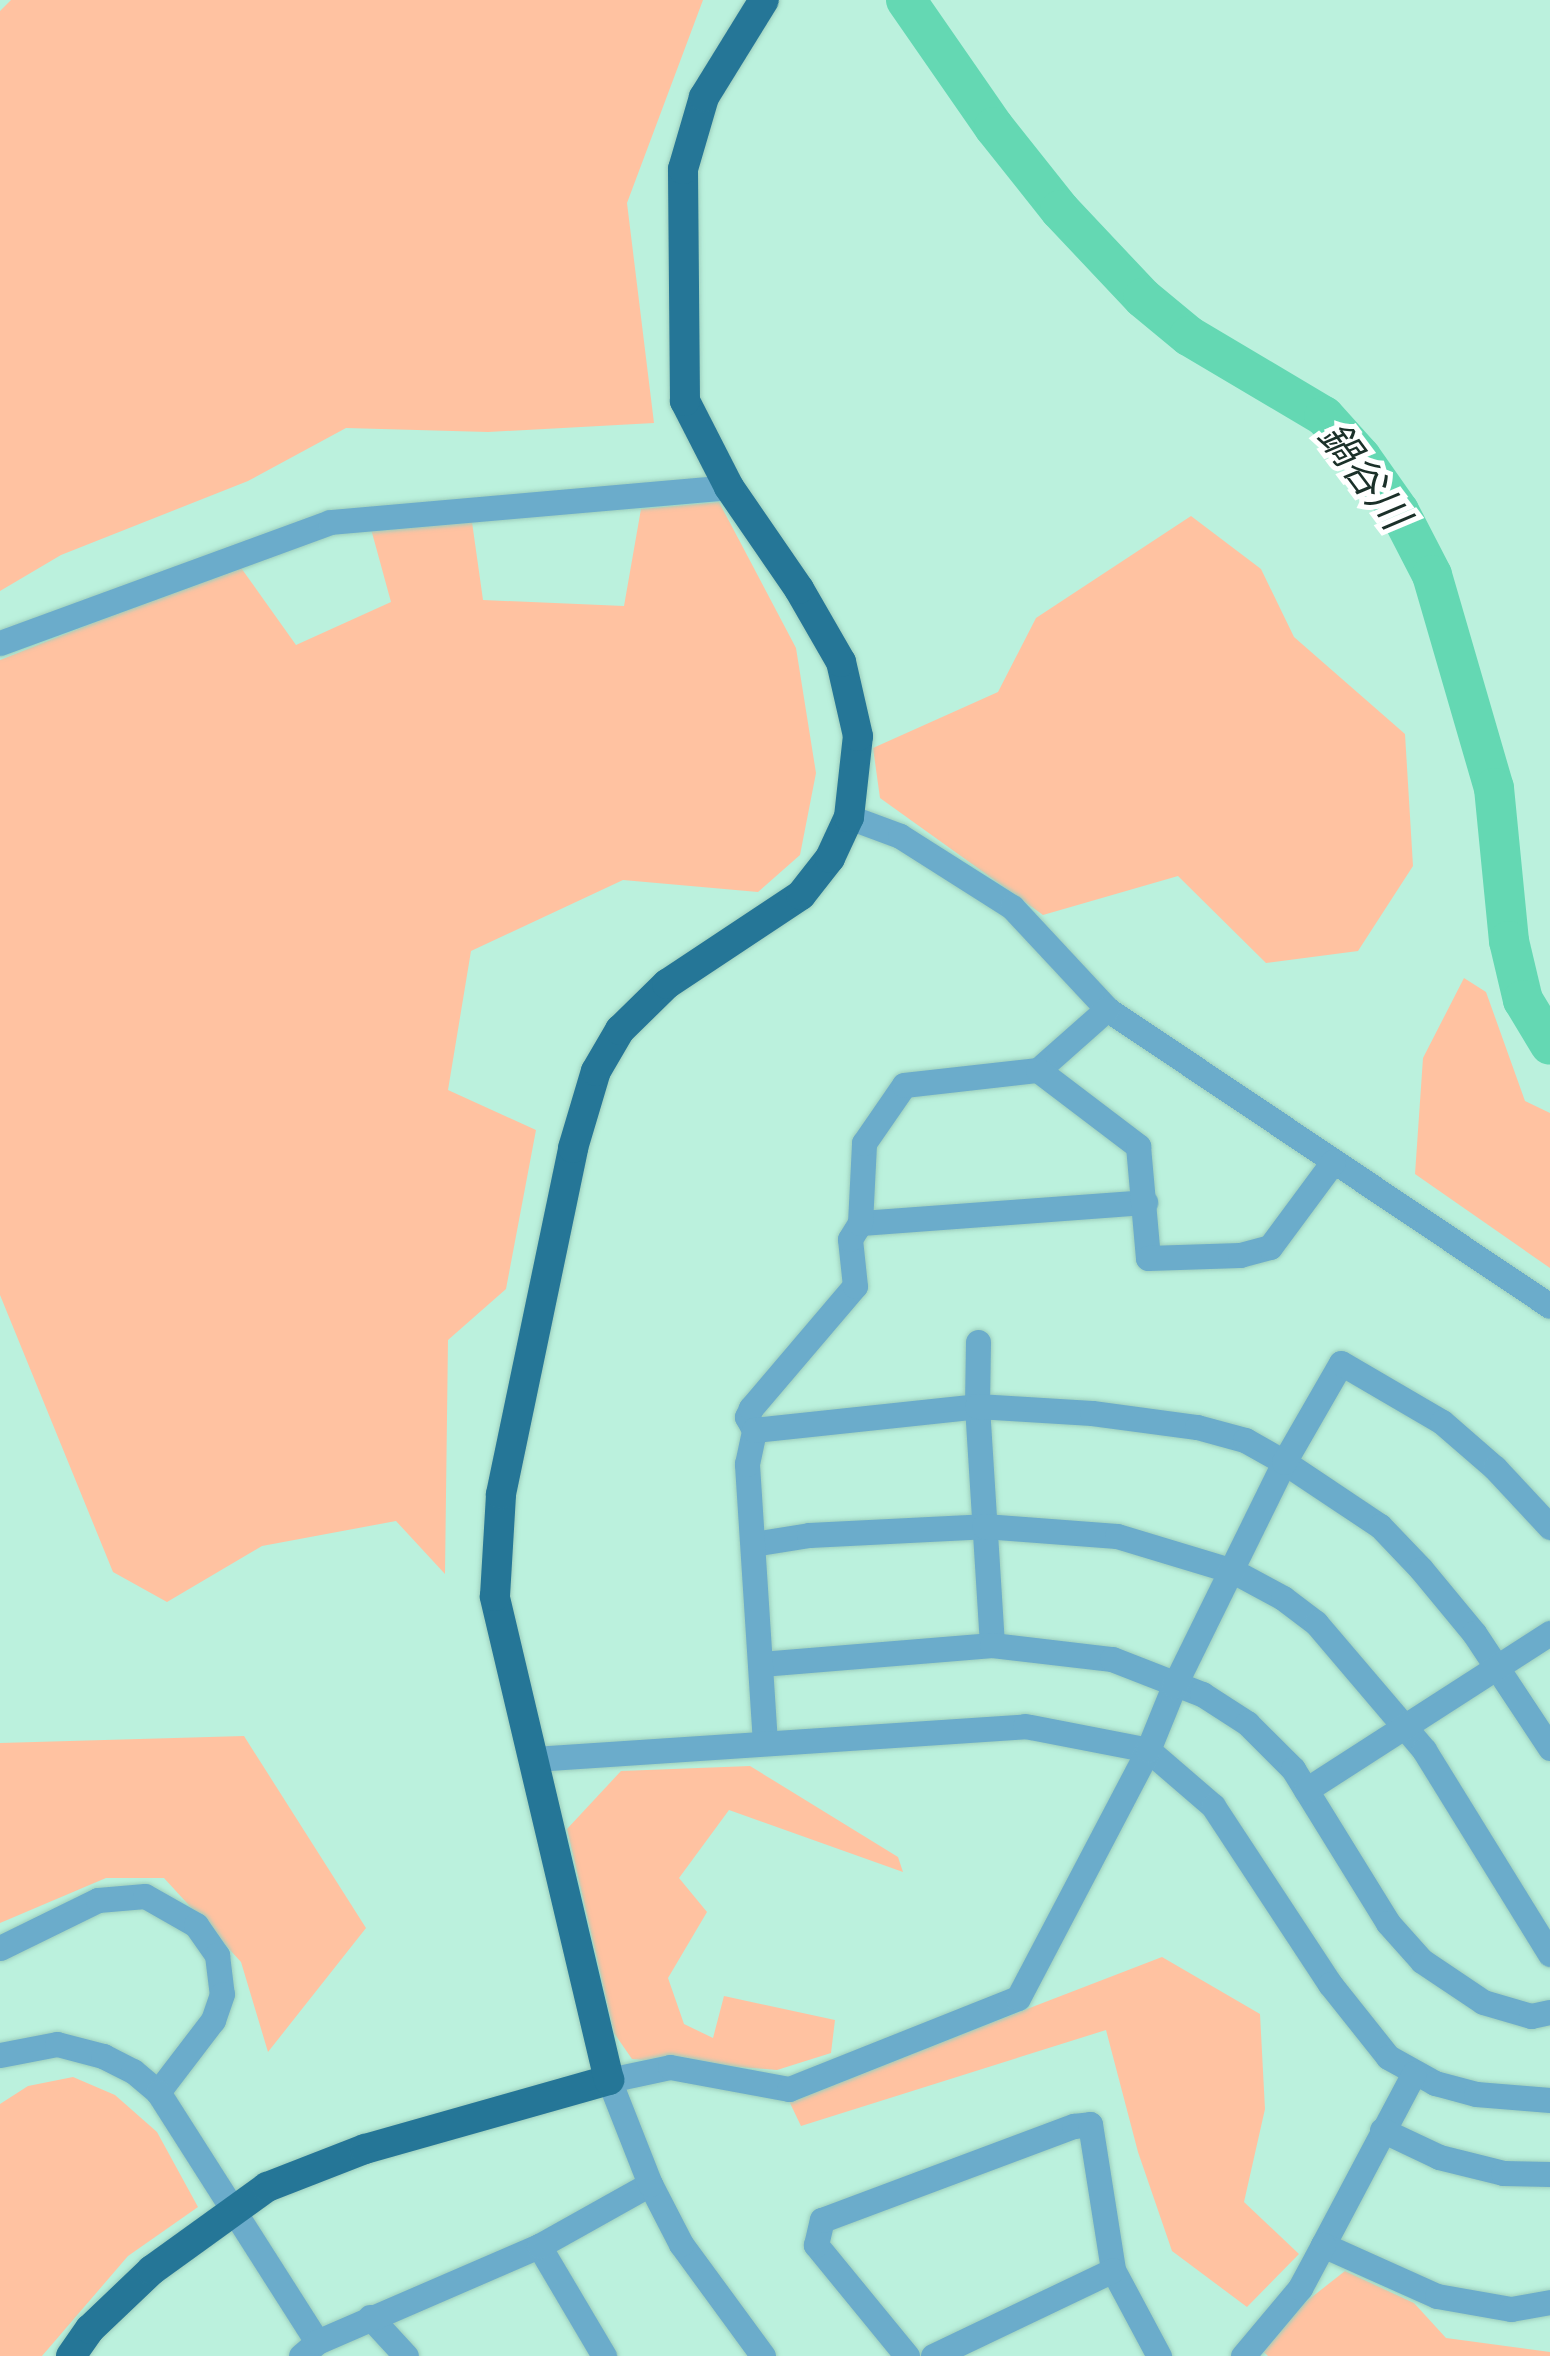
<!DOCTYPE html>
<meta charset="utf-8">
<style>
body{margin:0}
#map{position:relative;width:1550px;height:2356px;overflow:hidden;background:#bbf1dd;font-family:"PT Sans Narrow","Noto Sans JP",sans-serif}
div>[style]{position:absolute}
.green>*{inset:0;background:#ffc2a1}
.river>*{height:40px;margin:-20px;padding:0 20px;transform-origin:20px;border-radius:20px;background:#64d8b3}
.roads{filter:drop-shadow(0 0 2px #9dcebc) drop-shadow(0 0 2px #9dcebc)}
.minor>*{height:25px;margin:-12.5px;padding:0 12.5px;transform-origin:12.5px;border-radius:12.5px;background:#6baccb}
.major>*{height:30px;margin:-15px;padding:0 15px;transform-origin:15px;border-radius:15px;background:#257697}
span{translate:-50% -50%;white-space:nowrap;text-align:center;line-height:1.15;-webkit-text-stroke:10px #fff;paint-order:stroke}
.water-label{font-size:40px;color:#1b3029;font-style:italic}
</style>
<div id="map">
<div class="green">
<div style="clip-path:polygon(11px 0,703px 0,627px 203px,654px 423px,488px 432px,346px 428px,248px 481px,61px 555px,0 591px,0 11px)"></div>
<div style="clip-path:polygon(719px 502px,796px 648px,816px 773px,800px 855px,758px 892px,623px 880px,471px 951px,448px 1090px,536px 1130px,506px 1289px,448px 1340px,445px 1574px,396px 1521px,262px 1546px,167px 1602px,113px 1572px,0 1295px,0 660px,239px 565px,296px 645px,391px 602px,371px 529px,472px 522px,483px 600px,624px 606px,641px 509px)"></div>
<div style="clip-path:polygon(1191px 516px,1261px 569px,1294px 637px,1405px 734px,1413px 866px,1358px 951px,1266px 963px,1178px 876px,1043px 915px,880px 798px,873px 748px,998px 692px,1036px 618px)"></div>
<div style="clip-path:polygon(1464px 978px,1486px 992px,1525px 1101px,1550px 1113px,1550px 1268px,1415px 1174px,1423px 1058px)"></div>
<div style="clip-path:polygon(244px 1736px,366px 1928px,268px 2052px,241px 1962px,164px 1878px,106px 1878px,0 1923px,0 1743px)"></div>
<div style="clip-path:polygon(750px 1766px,898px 1857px,903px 1872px,729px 1810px,679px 1878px,707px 1912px,668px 1978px,684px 2024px,713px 2038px,724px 1996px,835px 2020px,831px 2053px,777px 2070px,632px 2059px,614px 2033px,567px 1829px,621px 1771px)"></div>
<div style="clip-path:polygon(1162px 1957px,1260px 2014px,1265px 2109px,1244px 2202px,1299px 2254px,1247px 2307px,1172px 2251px,1138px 2152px,1106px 2030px,801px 2126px,789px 2101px)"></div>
<div style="clip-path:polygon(73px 2077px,115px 2095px,157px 2132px,198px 2207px,128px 2256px,42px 2356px,0 2356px,0 2104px,28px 2086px)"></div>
<div style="clip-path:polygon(1345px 2271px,1414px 2303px,1446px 2338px,1550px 2352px,1550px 2356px,1268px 2356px,1256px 2345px,1261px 2337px)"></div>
</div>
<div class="river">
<div style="left:906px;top:0;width:155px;rotate:55.3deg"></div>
<div style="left:994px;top:127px;width:106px;rotate:51.5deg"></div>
<div style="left:1060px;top:210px;width:121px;rotate:46.7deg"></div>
<div style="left:1143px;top:298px;width:60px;rotate:39.6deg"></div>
<div style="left:1189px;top:336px;width:157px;rotate:30.7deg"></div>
<div style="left:1324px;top:416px;width:55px;rotate:47.9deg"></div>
<div style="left:1361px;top:457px;width:66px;rotate:54.9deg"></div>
<div style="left:1399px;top:511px;width:72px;rotate:62.7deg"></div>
<div style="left:1432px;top:575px;width:222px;rotate:73.8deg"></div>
<div style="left:1494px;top:788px;width:154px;rotate:84.4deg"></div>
<div style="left:1509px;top:941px;width:61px;rotate:76.7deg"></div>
<div style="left:1523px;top:1000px;width:52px;rotate:59deg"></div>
</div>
<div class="roads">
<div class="minor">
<div style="left:0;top:643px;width:351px;rotate:-20.1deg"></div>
<div style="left:330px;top:522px;width:401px;rotate:-5deg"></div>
<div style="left:849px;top:817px;width:54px;rotate:20.4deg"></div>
<div style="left:900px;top:836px;width:133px;rotate:32.4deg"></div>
<div style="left:1012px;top:907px;width:139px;rotate:47deg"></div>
<div style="left:1107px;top:1009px;width:533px;rotate:33.84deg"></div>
<div style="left:1038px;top:1070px;width:92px;rotate:-41.5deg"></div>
<div style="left:860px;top:1223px;width:286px;rotate:-4.2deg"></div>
<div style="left:978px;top:1342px;width:64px;rotate:90.9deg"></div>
<div style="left:977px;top:1406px;width:239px;rotate:86.4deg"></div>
<div style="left:754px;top:1430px;width:15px;rotate:-118deg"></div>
<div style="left:747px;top:1417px;width:10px;rotate:-66deg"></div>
<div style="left:751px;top:1408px;width:160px;rotate:-49.6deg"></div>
<div style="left:855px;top:1286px;width:47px;rotate:-96.1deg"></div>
<div style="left:850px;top:1239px;width:19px;rotate:-58deg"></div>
<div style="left:860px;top:1223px;width:80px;rotate:-87.1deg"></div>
<div style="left:864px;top:1143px;width:70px;rotate:-55.4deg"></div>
<div style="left:904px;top:1085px;width:135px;rotate:-6.4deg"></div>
<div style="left:1038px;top:1070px;width:126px;rotate:37.2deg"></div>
<div style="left:1138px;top:1146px;width:112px;rotate:84.9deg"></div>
<div style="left:1148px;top:1258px;width:92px;rotate:-1.9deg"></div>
<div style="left:1240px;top:1255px;width:31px;rotate:-15deg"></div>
<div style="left:1270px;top:1247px;width:106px;rotate:-53.5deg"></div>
<div style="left:753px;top:1544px;width:57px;rotate:-9.1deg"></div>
<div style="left:809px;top:1535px;width:175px;rotate:-2.9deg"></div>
<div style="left:984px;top:1526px;width:133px;rotate:4.3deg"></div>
<div style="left:1117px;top:1536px;width:121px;rotate:16.8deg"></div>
<div style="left:1233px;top:1571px;width:57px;rotate:28.4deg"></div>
<div style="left:1283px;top:1598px;width:41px;rotate:37.1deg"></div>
<div style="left:1316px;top:1623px;width:167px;rotate:49.6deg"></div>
<div style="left:1424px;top:1750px;width:240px;rotate:58.3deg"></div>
<div style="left:761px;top:1664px;width:232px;rotate:-4.7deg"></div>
<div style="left:992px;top:1645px;width:121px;rotate:6.7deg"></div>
<div style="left:1112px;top:1659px;width:97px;rotate:21.3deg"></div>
<div style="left:1202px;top:1694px;width:54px;rotate:32.8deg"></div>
<div style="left:1247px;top:1723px;width:65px;rotate:45deg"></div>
<div style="left:1293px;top:1769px;width:181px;rotate:58.3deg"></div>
<div style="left:1388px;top:1923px;width:51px;rotate:48.2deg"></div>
<div style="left:1422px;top:1961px;width:73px;rotate:33.9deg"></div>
<div style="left:1483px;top:2002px;width:50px;rotate:16.3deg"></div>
<div style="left:1531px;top:2016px;width:19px;rotate:-12deg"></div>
<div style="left:765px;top:1743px;width:280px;rotate:-93.7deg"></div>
<div style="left:747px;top:1464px;width:35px;rotate:-78deg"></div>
<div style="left:754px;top:1430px;width:224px;rotate:-6.1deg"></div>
<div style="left:977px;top:1406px;width:115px;rotate:3.5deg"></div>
<div style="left:1092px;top:1413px;width:106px;rotate:7.6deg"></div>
<div style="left:1197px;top:1427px;width:50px;rotate:15.2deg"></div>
<div style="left:1245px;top:1440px;width:45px;rotate:29.4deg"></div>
<div style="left:1284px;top:1462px;width:115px;rotate:33.7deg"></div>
<div style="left:1380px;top:1526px;width:59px;rotate:46.4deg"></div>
<div style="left:1421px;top:1569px;width:83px;rotate:50.4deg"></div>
<div style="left:1474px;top:1633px;width:138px;rotate:56.5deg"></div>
<div style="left:534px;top:1759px;width:492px;rotate:-3.8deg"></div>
<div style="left:1025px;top:1726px;width:125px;rotate:11deg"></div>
<div style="left:1148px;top:1750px;width:86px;rotate:40.7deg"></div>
<div style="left:1213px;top:1806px;width:213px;rotate:56.7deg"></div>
<div style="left:1330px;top:1984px;width:93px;rotate:51.5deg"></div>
<div style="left:1388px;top:2057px;width:54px;rotate:29deg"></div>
<div style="left:1435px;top:2083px;width:42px;rotate:15deg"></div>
<div style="left:1476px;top:2094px;width:74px;rotate:4.6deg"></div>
<div style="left:1306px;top:1790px;width:290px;rotate:-32.8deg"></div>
<div style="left:0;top:1948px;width:109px;rotate:-26.1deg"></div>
<div style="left:98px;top:1900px;width:47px;rotate:-4.9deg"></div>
<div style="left:145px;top:1896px;width:59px;rotate:29.6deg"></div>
<div style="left:196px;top:1925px;width:37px;rotate:55deg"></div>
<div style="left:217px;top:1955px;width:39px;rotate:83deg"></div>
<div style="left:222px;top:1994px;width:28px;rotate:109deg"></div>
<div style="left:213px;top:2020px;width:91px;rotate:127.4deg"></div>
<div style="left:0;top:2055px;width:58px;rotate:-10.9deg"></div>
<div style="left:57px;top:2044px;width:48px;rotate:14.6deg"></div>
<div style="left:103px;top:2056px;width:34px;rotate:27deg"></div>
<div style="left:133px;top:2071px;width:33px;rotate:40deg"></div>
<div style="left:158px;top:2092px;width:296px;rotate:57.5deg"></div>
<div style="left:1414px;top:2073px;width:195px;rotate:117.9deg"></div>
<div style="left:1323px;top:2245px;width:125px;rotate:24.1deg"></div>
<div style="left:1437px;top:2296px;width:75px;rotate:10deg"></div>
<div style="left:1511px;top:2309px;width:40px;rotate:-10deg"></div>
<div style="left:1382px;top:2130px;width:63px;rotate:25.3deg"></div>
<div style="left:1439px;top:2157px;width:66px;rotate:14deg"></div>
<div style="left:1503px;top:2173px;width:47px;rotate:1.2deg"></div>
<div style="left:539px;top:2246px;width:128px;rotate:59.4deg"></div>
<div style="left:370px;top:2317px;width:53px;rotate:47.3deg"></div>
<div style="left:301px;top:2356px;width:21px;rotate:-41deg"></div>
<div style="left:317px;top:2342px;width:242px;rotate:-23.4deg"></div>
<div style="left:539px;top:2246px;width:127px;rotate:-29.2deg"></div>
<div style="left:763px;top:2356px;width:139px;rotate:-126.2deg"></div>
<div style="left:681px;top:2244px;width:68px;rotate:-117.3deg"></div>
<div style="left:650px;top:2184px;width:112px;rotate:-111.5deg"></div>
<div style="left:609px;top:2080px;width:62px;rotate:-12deg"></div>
<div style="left:670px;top:2067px;width:121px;rotate:10.5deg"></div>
<div style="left:789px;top:2089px;width:246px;rotate:-21.7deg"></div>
<div style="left:1018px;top:1998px;width:280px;rotate:-62.3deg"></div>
<div style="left:1148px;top:1750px;width:69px;rotate:-67.9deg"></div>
<div style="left:1174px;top:1686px;width:250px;rotate:-63.8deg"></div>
<div style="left:1284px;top:1462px;width:114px;rotate:-60.1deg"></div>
<div style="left:1341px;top:1363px;width:117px;rotate:30.3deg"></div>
<div style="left:1442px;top:1422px;width:70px;rotate:41deg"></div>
<div style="left:1495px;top:1468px;width:81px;rotate:47deg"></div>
<div style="left:907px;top:2356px;width:144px;rotate:-129.3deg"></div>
<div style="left:816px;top:2245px;width:26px;rotate:-77deg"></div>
<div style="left:822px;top:2220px;width:269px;rotate:-20.5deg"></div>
<div style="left:1074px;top:2126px;width:16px;rotate:-7deg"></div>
<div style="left:1090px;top:2124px;width:148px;rotate:81deg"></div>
<div style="left:1113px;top:2270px;width:98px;rotate:61.9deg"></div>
<div style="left:933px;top:2356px;width:199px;rotate:-25.5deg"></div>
<div style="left:1243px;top:2356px;width:89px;rotate:-50deg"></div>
<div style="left:1300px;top:2288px;width:49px;rotate:-61.9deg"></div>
</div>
<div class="major">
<div style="left:71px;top:2356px;width:33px;rotate:-55deg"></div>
<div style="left:90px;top:2329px;width:86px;rotate:-43.6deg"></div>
<div style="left:152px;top:2270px;width:142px;rotate:-35.8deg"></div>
<div style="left:267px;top:2187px;width:105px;rotate:-21.2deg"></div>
<div style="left:365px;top:2149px;width:254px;rotate:-15.8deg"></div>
<div style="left:609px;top:2080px;width:497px;rotate:-103.3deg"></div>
<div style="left:495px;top:1596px;width:102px;rotate:-86.6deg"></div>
<div style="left:501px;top:1494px;width:353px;rotate:-78.2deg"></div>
<div style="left:573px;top:1148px;width:80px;rotate:-73.4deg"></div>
<div style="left:596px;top:1071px;width:48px;rotate:-59.7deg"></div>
<div style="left:620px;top:1030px;width:66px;rotate:-44.4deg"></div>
<div style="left:667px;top:984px;width:161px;rotate:-33.6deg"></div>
<div style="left:801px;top:895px;width:47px;rotate:-51.9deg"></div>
<div style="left:830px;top:858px;width:45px;rotate:-65.1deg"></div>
<div style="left:849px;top:817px;width:81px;rotate:-83.7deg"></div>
<div style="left:858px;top:736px;width:76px;rotate:-102.9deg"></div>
<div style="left:841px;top:662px;width:84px;rotate:-119.9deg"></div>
<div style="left:799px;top:589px;width:124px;rotate:-124.5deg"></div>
<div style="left:729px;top:487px;width:97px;rotate:-117.1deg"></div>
<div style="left:685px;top:401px;width:232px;rotate:-90.5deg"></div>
<div style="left:683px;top:169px;width:75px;rotate:-73.7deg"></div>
<div style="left:704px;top:97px;width:114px;rotate:-58.3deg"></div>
</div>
</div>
<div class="water-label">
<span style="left:1365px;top:475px;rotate:53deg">鍋谷川</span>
</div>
</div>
